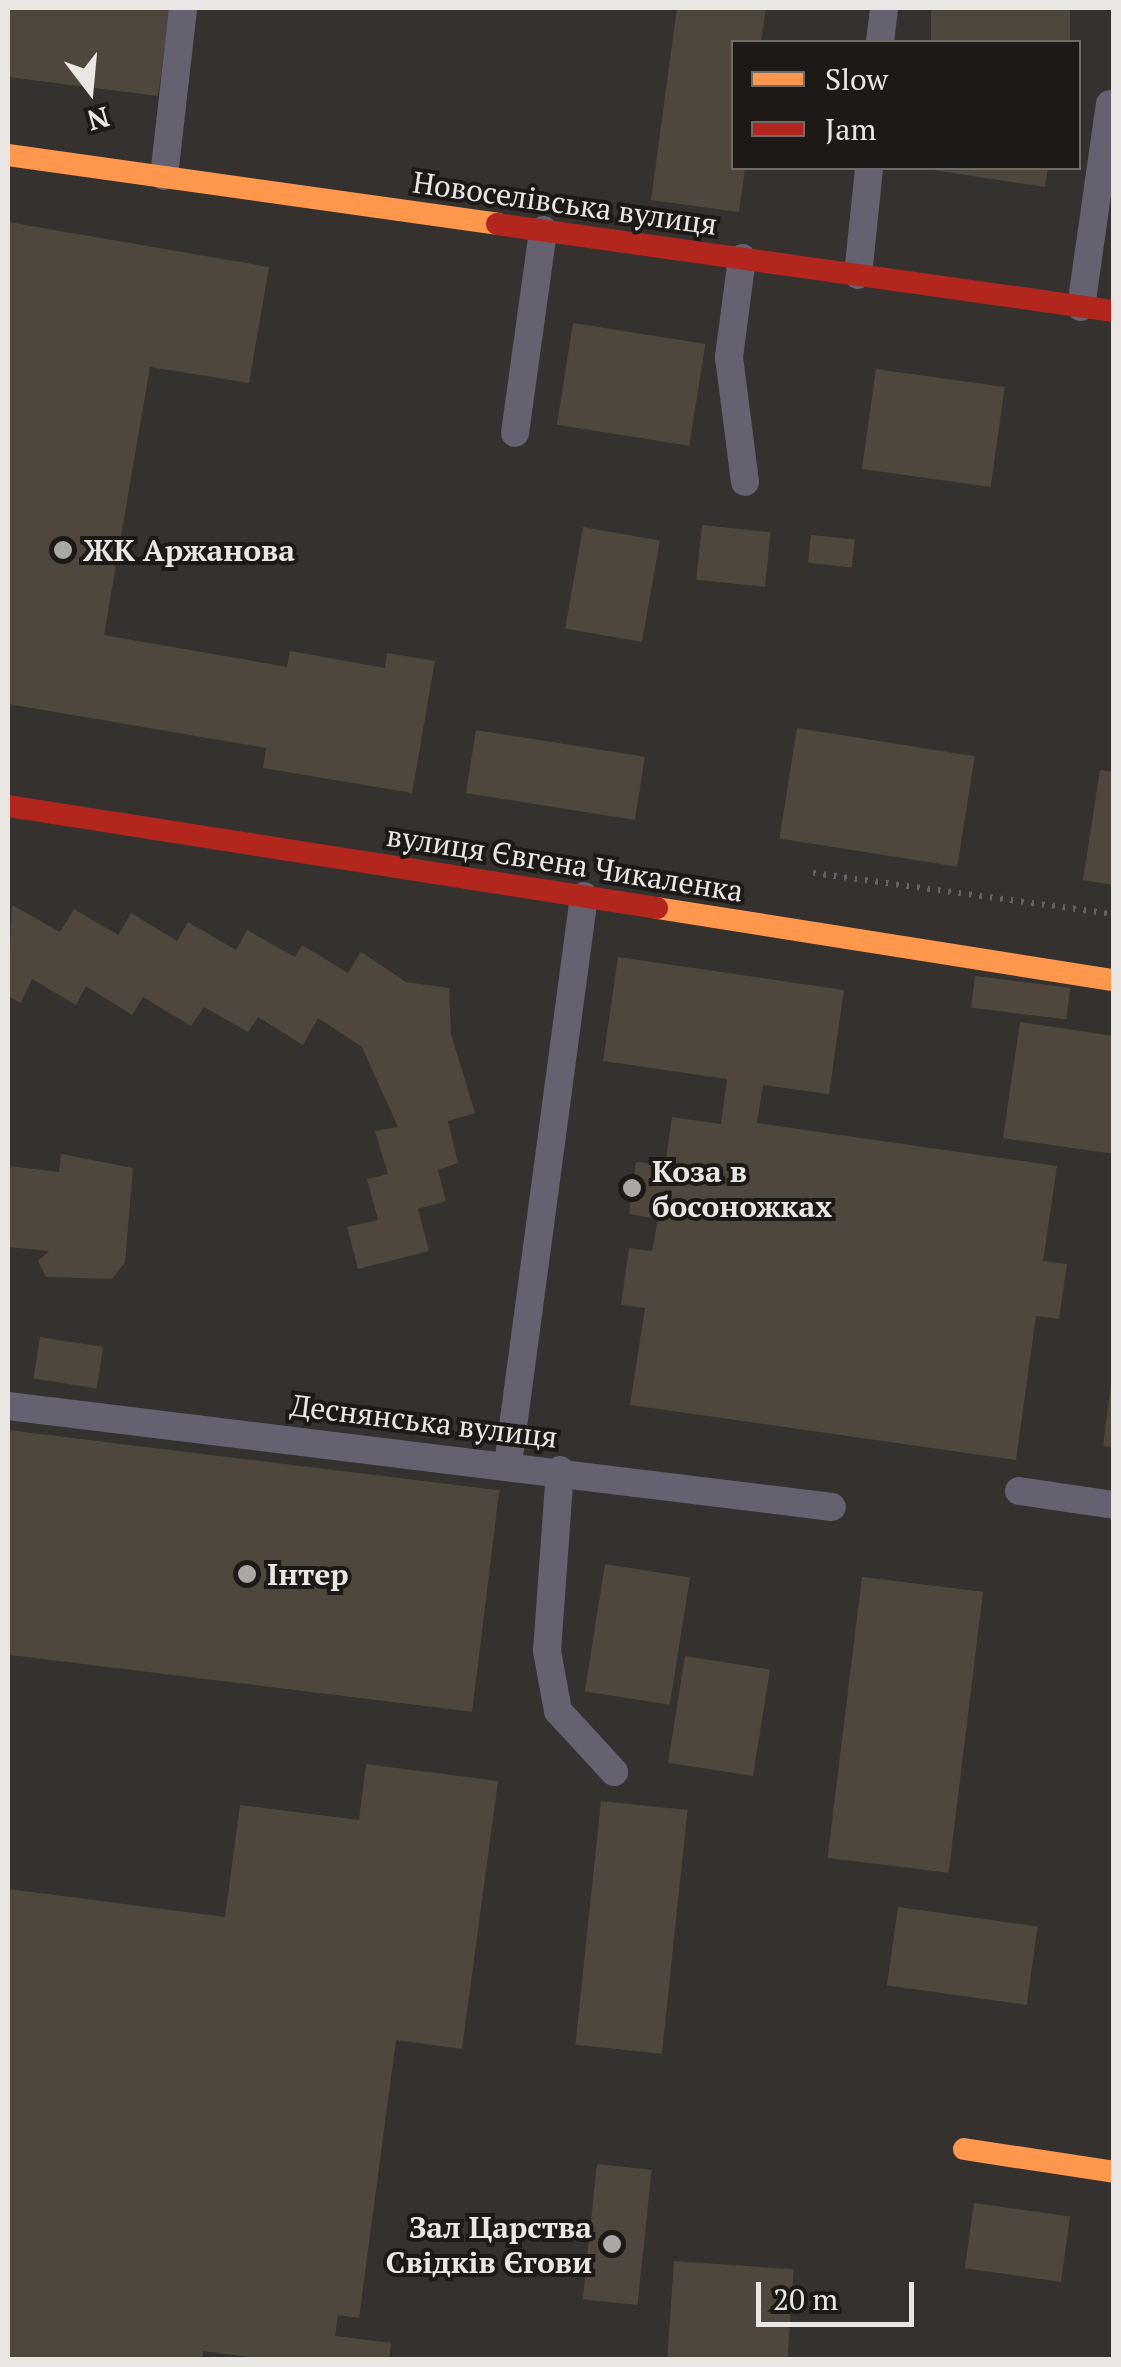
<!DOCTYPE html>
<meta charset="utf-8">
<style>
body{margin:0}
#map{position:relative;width:1121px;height:2367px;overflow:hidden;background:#34312e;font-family:"PT Serif",serif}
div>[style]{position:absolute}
.building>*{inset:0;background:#4f473e;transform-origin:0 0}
.path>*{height:6px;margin-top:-3px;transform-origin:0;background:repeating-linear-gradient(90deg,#646169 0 2.5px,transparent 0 10.5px)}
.lane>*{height:28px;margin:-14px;padding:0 14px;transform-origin:14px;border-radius:14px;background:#656170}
.slow>*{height:22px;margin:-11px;padding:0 11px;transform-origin:11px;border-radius:11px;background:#ff974d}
.jam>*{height:22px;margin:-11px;padding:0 11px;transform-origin:11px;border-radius:11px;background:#b3261e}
.dots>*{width:28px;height:28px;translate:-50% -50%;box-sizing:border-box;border:5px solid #1c1917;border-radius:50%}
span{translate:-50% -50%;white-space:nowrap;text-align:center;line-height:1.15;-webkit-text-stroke:8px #1c1917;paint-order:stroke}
.street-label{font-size:30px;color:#eae6e3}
.poi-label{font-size:30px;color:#eae6e3;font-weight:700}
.left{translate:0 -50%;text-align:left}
.right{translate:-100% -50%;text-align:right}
.frame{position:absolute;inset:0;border:10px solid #eae6e3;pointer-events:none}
.legend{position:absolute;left:731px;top:40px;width:350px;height:130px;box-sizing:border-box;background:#1c1917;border:2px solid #6e6b69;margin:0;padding:12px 18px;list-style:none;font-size:30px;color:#eae6e3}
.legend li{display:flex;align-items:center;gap:20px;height:50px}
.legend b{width:50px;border:2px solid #6e6b69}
.north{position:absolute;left:40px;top:40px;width:100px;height:100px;-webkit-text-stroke:8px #1c1917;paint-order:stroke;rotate:164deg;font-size:28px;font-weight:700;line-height:40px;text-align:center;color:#eae6e3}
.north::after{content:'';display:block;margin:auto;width:35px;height:45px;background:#eae6e3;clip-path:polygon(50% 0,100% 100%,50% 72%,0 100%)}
.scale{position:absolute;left:756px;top:2282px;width:158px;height:45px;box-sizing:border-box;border:5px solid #eae6e3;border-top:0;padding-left:12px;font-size:30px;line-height:35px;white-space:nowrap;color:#eae6e3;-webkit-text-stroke:8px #1c1917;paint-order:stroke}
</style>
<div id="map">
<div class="building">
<div style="clip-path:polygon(8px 8px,170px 8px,158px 96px,8px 77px)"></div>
<div style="clip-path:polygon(677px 8px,766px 8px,761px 42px,734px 42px,734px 168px,745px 168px,739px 212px,651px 200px)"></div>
<div style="left:931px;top:8px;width:139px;height:34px"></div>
<div style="clip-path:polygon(920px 168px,1048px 168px,1045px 187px)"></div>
<div style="clip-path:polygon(8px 222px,269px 267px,249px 383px,150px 367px,104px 635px,287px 667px,290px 651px,385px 668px,387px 653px,435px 661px,412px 793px,263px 768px,266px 748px,8px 704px)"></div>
<div style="left:573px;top:323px;width:134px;height:103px;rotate:9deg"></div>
<div style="left:876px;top:369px;width:130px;height:101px;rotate:8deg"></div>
<div style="left:702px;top:525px;width:69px;height:55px;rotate:6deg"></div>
<div style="left:583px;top:527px;width:78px;height:103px;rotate:10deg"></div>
<div style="left:811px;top:535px;width:44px;height:28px;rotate:6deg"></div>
<div style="left:797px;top:728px;width:180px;height:112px;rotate:9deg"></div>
<div style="left:476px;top:730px;width:171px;height:64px;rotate:9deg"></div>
<div style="clip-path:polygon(1100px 770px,1114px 772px,1114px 885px,1083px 880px)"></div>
<div style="clip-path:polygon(12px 905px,60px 932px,74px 909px,118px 935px,131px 913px,177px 941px,188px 922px,236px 950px,247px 930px,295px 957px,302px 945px,348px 973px,361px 952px,406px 982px,449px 988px,451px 1034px,475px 1113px,448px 1121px,458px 1163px,438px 1170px,446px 1201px,418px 1209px,429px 1251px,358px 1269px,347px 1227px,378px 1220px,367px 1179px,388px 1174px,375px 1131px,398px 1127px,362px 1047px,318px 1018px,303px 1045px,258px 1017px,248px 1032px,204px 1007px,191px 1026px,143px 997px,132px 1015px,86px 986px,76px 1005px,32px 979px,21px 1003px,8px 996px)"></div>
<div style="clip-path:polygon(618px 957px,844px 990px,829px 1094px,763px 1085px,757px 1123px,1057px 1166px,1043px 1261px,1067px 1264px,1059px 1319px,1036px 1316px,1016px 1460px,630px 1405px,645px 1308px,621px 1305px,629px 1248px,652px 1251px,658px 1219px,629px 1214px,636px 1162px,665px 1165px,672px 1117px,721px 1124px,727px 1079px,603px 1061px)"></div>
<div style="left:975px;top:976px;width:96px;height:32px;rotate:7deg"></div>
<div style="clip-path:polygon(1020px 1022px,1114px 1036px,1114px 1154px,1003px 1138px)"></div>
<div style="clip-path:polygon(61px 1154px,133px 1168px,125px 1262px,112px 1279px,46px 1277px,38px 1261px,49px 1251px,8px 1247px,8px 1166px,59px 1172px)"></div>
<div style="left:40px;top:1337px;width:64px;height:42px;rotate:9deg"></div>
<div style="clip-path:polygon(1111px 1384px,1114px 1384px,1114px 1447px,1103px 1446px)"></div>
<div style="left:8px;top:1430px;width:495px;height:223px;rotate:7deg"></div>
<div style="left:605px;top:1564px;width:86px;height:129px;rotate:9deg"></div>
<div style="left:862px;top:1577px;width:122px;height:283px;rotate:7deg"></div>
<div style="left:685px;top:1656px;width:86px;height:108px;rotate:9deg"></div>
<div style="clip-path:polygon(366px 1764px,498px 1781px,462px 2049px,396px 2040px,359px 2318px,338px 2315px,335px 2336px,391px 2343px,389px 2360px,272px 2360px,203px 2351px,202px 2360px,8px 2360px,8px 1889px,225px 1917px,240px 1805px,359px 1820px)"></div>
<div style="left:601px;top:1801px;width:87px;height:245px;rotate:6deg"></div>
<div style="left:898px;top:1907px;width:141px;height:79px;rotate:8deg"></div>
<div style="left:597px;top:2164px;width:55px;height:136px;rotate:6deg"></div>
<div style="left:974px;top:2203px;width:97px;height:66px;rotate:8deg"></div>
<div style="left:674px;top:2261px;width:120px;height:99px;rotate:4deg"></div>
</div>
<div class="path">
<div style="left:813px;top:873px;width:304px;rotate:7.8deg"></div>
</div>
<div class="lane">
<div style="left:880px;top:42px;width:34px;rotate:-83deg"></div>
<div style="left:164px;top:176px;width:168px;rotate:-83.5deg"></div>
<div style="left:742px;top:258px;width:100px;rotate:97.5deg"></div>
<div style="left:729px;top:357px;width:126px;rotate:82.7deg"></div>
<div style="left:858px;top:275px;width:108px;rotate:-84.1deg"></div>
<div style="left:1081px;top:307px;width:205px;rotate:-81.9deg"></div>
<div style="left:515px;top:433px;width:205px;rotate:-82.1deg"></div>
<div style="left:8px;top:1406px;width:830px;rotate:6.99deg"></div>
<div style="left:508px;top:1464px;width:573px;rotate:-82.38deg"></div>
<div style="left:560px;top:1470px;width:181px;rotate:94.1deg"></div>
<div style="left:547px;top:1651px;width:61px;rotate:79.6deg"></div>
<div style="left:558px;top:1711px;width:83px;rotate:47.4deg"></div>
<div style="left:1019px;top:1491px;width:96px;rotate:8.4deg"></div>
</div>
<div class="slow">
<div style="left:8px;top:155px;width:494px;rotate:8deg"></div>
<div style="left:657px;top:908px;width:463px;rotate:9deg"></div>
<div style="left:964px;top:2149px;width:152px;rotate:8.7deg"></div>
</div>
<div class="jam">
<div style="left:497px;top:224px;width:623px;rotate:8.03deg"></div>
<div style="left:8px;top:806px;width:657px;rotate:8.93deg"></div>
</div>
<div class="dots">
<div style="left:63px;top:550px;background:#aaa7a4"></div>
<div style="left:632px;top:1188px;background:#aaa7a4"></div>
<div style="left:247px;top:1574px;background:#aaa7a4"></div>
<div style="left:612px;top:2244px;background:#aaa7a4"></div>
</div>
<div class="street-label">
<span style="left:565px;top:203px;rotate:8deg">Новоселівська вулиця</span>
<span style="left:565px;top:863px;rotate:9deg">вулиця Євгена Чикаленка</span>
<span style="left:424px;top:1421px;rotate:7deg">Деснянська вулиця</span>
</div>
<div class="poi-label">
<span class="left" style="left:83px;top:550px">ЖК Аржанова</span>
<span class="left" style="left:652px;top:1188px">Коза в<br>босоножках</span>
<span class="left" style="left:267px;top:1574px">Інтер</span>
<span class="right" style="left:592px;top:2244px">Зал Царства<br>Свідків Єгови</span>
</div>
<div class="frame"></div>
<ul class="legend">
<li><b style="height:12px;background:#ff974d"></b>Slow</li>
<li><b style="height:12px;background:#b3261e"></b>Jam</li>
</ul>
<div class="north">N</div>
<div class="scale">20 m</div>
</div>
